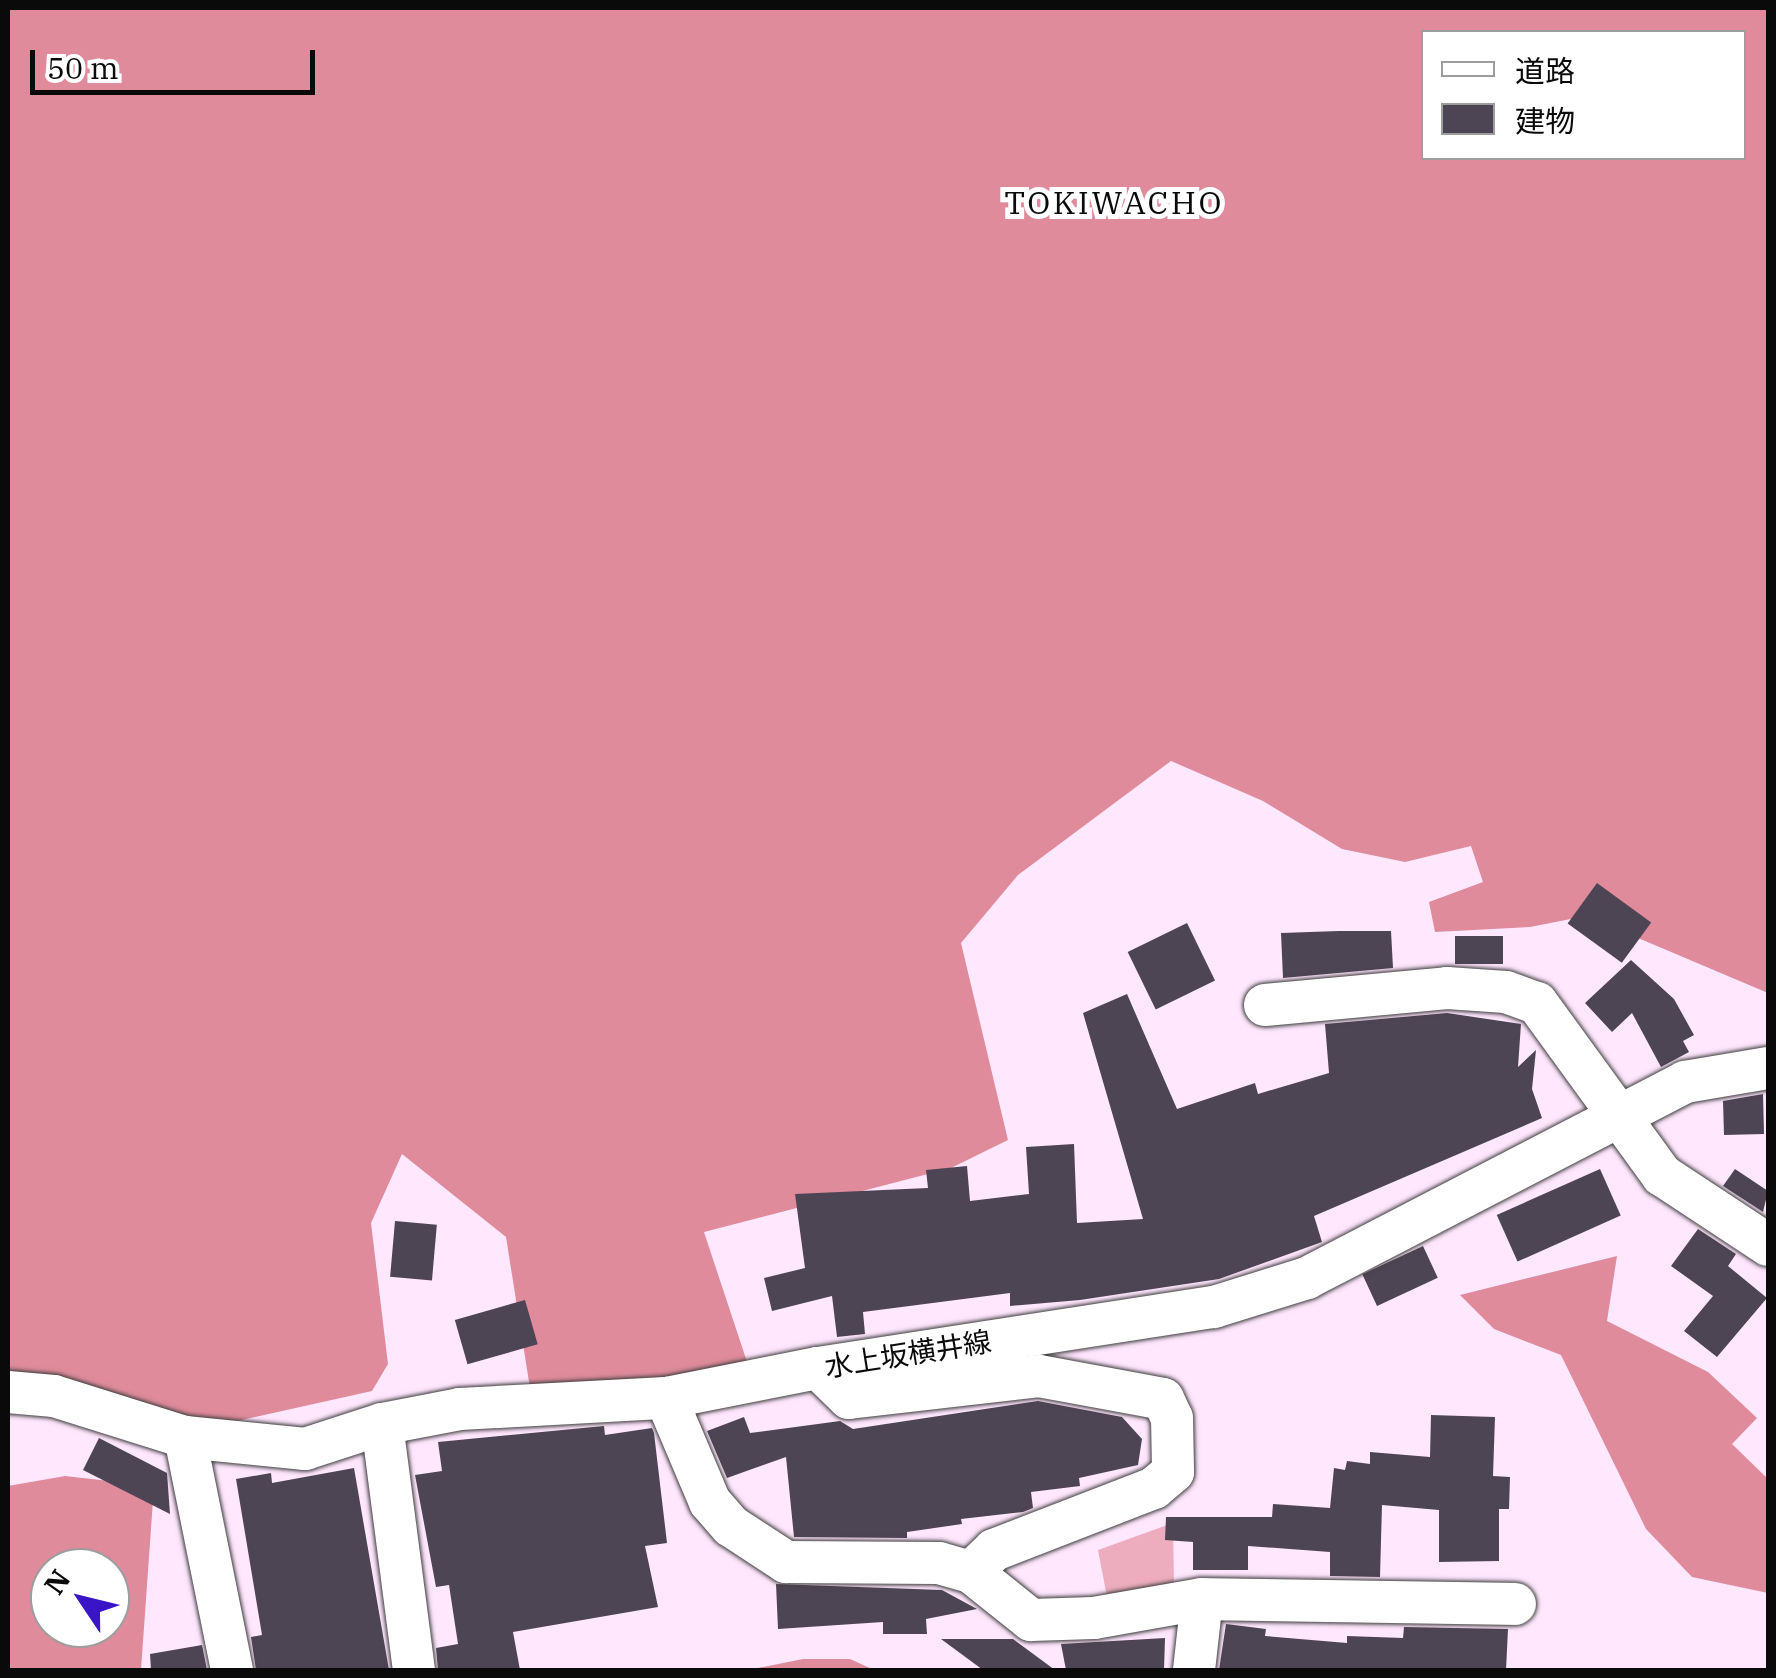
<!DOCTYPE html>
<meta charset="utf-8">
<style>
body{margin:0}
#map{position:relative;width:1776px;height:1678px;overflow:hidden;background:#ffe7fe;font-family:"IBM Plex Serif","Noto Sans JP",serif}
div>[style]{position:absolute}
.green>*{inset:0;background:#edadbe}
.forest>*{inset:0;background:#df8b9c}
.building>*{inset:0;background:#4e4554;transform-origin:0 0}
.roads{filter:drop-shadow(0 0 2px #3d3d3d) drop-shadow(0 0 2px #3d3d3d)}
.street>*{height:42px;margin:-21px;padding:0 21px;transform-origin:21px;border-radius:21px;background:#fff}
span{translate:-50% -50%;white-space:nowrap;text-align:center;line-height:1.15;-webkit-text-stroke:10px #fff;paint-order:stroke}
.street-label{font-size:28px;color:#0a0a0a}
.quarter-label{font-size:32px;color:#0a0a0a;letter-spacing:2.5px}
.frame{position:absolute;inset:0;border:10px solid #0a0a0a;pointer-events:none}
.legend{position:absolute;left:1421px;top:30px;width:325px;height:130px;box-sizing:border-box;background:#fff;border:2px solid #9d9d9d;margin:0;padding:12px 18px;list-style:none;font-size:30px;color:#0a0a0a}
.legend li{display:flex;align-items:center;gap:20px;height:50px}
.legend b{width:50px;border:2px solid #9d9d9d}
.north{position:absolute;left:30px;top:1548px;width:100px;height:100px;box-sizing:border-box;background:#fff;border:2px solid #9d9d9d;border-radius:50%;rotate:305deg;font-size:28px;font-weight:700;line-height:40px;text-align:center;color:#0a0a0a}
.north::after{content:'';display:block;margin:auto;width:35px;height:45px;background:#3915c7;clip-path:polygon(50% 0,100% 100%,50% 72%,0 100%)}
.scale{position:absolute;left:30px;top:50px;width:285px;height:45px;box-sizing:border-box;border:5px solid #0a0a0a;border-top:0;padding-left:12px;font-size:30px;line-height:35px;white-space:nowrap;color:#0a0a0a;-webkit-text-stroke:8px #fff;paint-order:stroke}
</style>
<div id="map">
<div class="green">
<div style="clip-path:polygon(1173px 1523px,1174px 1587px,1107px 1597px,1098px 1550px)"></div>
</div>
<div class="forest">
<div style="clip-path:polygon(evenodd,8px 8px,1768px 8px,1768px 993px,1586px 916px,1530px 927px,1435px 932px,1429px 902px,1483px 882px,1471px 846px,1405px 862px,1342px 849px,1263px 801px,1171px 761px,1018px 875px,961px 943px,1008px 1140px,951px 1168px,704px 1232px,753px 1380px,533px 1407px,506px 1237px,402px 1154px,371px 1223px,388px 1364px,372px 1391px,201px 1429px,8px 1391px,8px 8px,1424px 32px,1744px 32px,1744px 158px,1424px 158px,1424px 32px)"></div>
<div style="clip-path:polygon(1617px 1256px,1607px 1321px,1708px 1372px,1757px 1418px,1732px 1444px,1768px 1479px,1768px 1593px,1692px 1577px,1646px 1529px,1561px 1355px,1494px 1329px,1460px 1295px)"></div>
<div style="clip-path:polygon(evenodd,65px 1476px,154px 1486px,141px 1670px,8px 1670px,8px 1486px,65px 1476px,50px 1568px,110px 1568px,110px 1628px,50px 1628px,50px 1568px)"></div>
<div style="clip-path:polygon(803px 1659px,850px 1659px,874px 1670px,748px 1670px)"></div>
</div>
<div class="building">
<div style="left:1597px;top:883px;width:67px;height:50px;rotate:36deg"></div>
<div style="left:1187px;top:923px;width:64px;height:66px;rotate:64deg"></div>
<div style="clip-path:polygon(1339px 931px,1391px 931px,1393px 968px,1283px 978px,1281px 933px)"></div>
<div style="left:1455px;top:936px;width:48px;height:28px"></div>
<div style="clip-path:polygon(1631px 960px,1674px 999px,1694px 1035px,1683px 1041px,1689px 1052px,1661px 1067px,1632px 1013px,1612px 1032px,1585px 1003px)"></div>
<div style="clip-path:polygon(1127px 994px,1177px 1109px,1255px 1083px,1258px 1094px,1329px 1073px,1325px 1024px,1447px 1013px,1521px 1024px,1518px 1067px,1536px 1050px,1532px 1089px,1542px 1118px,1314px 1216px,1322px 1242px,1219px 1279px,1080px 1300px,1010px 1306px,1010px 1293px,863px 1312px,865px 1334px,837px 1337px,832px 1296px,772px 1311px,764px 1278px,805px 1268px,795px 1194px,928px 1188px,926px 1170px,967px 1166px,970px 1201px,1029px 1194px,1026px 1147px,1074px 1144px,1077px 1223px,1143px 1219px,1083px 1013px)"></div>
<div style="clip-path:polygon(1763px 1094px,1764px 1134px,1724px 1135px,1723px 1101px)"></div>
<div style="left:1600px;top:1169px;width:51px;height:113px;rotate:66deg"></div>
<div style="clip-path:polygon(1735px 1169px,1768px 1191px,1763px 1212px,1723px 1186px)"></div>
<div style="left:395px;top:1221px;width:42px;height:56px;rotate:5deg"></div>
<div style="clip-path:polygon(1698px 1229px,1736px 1254px,1728px 1266px,1767px 1298px,1717px 1357px,1684px 1331px,1713px 1296px,1671px 1266px)"></div>
<div style="left:1423px;top:1246px;width:35px;height:67px;rotate:65deg"></div>
<div style="left:525px;top:1300px;width:46px;height:73px;rotate:74deg"></div>
<div style="clip-path:polygon(1038px 1401px,1122px 1417px,1142px 1439px,1138px 1465px,1079px 1478px,1080px 1486px,1031px 1492px,1033px 1508px,1023px 1512px,961px 1519px,962px 1524px,907px 1532px,907px 1538px,794px 1537px,786px 1457px,727px 1478px,707px 1431px,744px 1417px,750px 1433px,840px 1421px,853px 1429px)"></div>
<div style="clip-path:polygon(1431px 1415px,1495px 1417px,1493px 1476px,1510px 1477px,1509px 1509px,1499px 1509px,1499px 1561px,1439px 1562px,1439px 1510px,1382px 1505px,1380px 1577px,1330px 1576px,1330px 1552px,1248px 1546px,1248px 1570px,1193px 1570px,1193px 1542px,1165px 1540px,1166px 1517px,1272px 1517px,1273px 1504px,1330px 1508px,1334px 1468px,1345px 1470px,1347px 1461px,1370px 1464px,1370px 1452px,1430px 1457px)"></div>
<div style="clip-path:polygon(604px 1426px,605px 1435px,652px 1428px,654px 1433px,667px 1543px,645px 1546px,658px 1607px,513px 1632px,520px 1670px,438px 1670px,436px 1648px,458px 1644px,449px 1585px,436px 1587px,415px 1475px,442px 1471px,438px 1442px)"></div>
<div style="clip-path:polygon(99px 1438px,167px 1473px,170px 1514px,83px 1470px)"></div>
<div style="clip-path:polygon(354px 1468px,389px 1670px,256px 1670px,251px 1637px,262px 1635px,236px 1479px,271px 1473px,272px 1483px)"></div>
<div style="clip-path:polygon(776px 1584px,942px 1590px,977px 1609px,926px 1619px,927px 1634px,883px 1634px,883px 1622px,778px 1629px)"></div>
<div style="clip-path:polygon(1226px 1624px,1266px 1629px,1265px 1636px,1347px 1643px,1347px 1636px,1403px 1638px,1404px 1627px,1508px 1629px,1506px 1670px,1219px 1670px)"></div>
<div style="clip-path:polygon(1165px 1638px,1164px 1670px,1066px 1670px,1061px 1644px)"></div>
<div style="clip-path:polygon(941px 1639px,1013px 1639px,1055px 1670px,983px 1670px)"></div>
<div style="clip-path:polygon(202px 1645px,207px 1670px,151px 1670px,150px 1654px)"></div>
</div>
<div class="roads">
<div class="street">
<div style="left:1265px;top:1005px;width:183px;rotate:-5.3deg"></div>
<div style="left:1447px;top:988px;width:59px;rotate:3.9deg"></div>
<div style="left:1506px;top:992px;width:33px;rotate:20deg"></div>
<div style="left:1537px;top:1003px;width:213px;rotate:54deg"></div>
<div style="left:1662px;top:1175px;width:127px;rotate:33.4deg"></div>
<div style="left:818px;top:1368px;width:43px;rotate:44.1deg"></div>
<div style="left:849px;top:1398px;width:191px;rotate:-6.6deg"></div>
<div style="left:1039px;top:1376px;width:126px;rotate:10.5deg"></div>
<div style="left:1163px;top:1399px;width:21px;rotate:65deg"></div>
<div style="left:1172px;top:1418px;width:54px;rotate:88.9deg"></div>
<div style="left:1173px;top:1472px;width:25px;rotate:140deg"></div>
<div style="left:1154px;top:1488px;width:172px;rotate:158.8deg"></div>
<div style="left:994px;top:1550px;width:32px;rotate:136deg"></div>
<div style="left:8px;top:1392px;width:46px;rotate:5deg"></div>
<div style="left:54px;top:1396px;width:137px;rotate:17.4deg"></div>
<div style="left:185px;top:1437px;width:121px;rotate:5.7deg"></div>
<div style="left:305px;top:1449px;width:81px;rotate:-18deg"></div>
<div style="left:382px;top:1424px;width:79px;rotate:-10.9deg"></div>
<div style="left:460px;top:1409px;width:206px;rotate:-3.1deg"></div>
<div style="left:666px;top:1398px;width:155px;rotate:-11.2deg"></div>
<div style="left:818px;top:1368px;width:401px;rotate:-8.8deg"></div>
<div style="left:1214px;top:1307px;width:97px;rotate:-17.3deg"></div>
<div style="left:1307px;top:1278px;width:426px;rotate:-27.4deg"></div>
<div style="left:1685px;top:1082px;width:84px;rotate:-9.6deg"></div>
<div style="left:666px;top:1398px;width:113px;rotate:67.1deg"></div>
<div style="left:710px;top:1502px;width:32px;rotate:49deg"></div>
<div style="left:731px;top:1526px;width:66px;rotate:33.2deg"></div>
<div style="left:786px;top:1562px;width:153px;rotate:0.4deg"></div>
<div style="left:939px;top:1563px;width:33px;rotate:16deg"></div>
<div style="left:971px;top:1572px;width:77px;rotate:38.7deg"></div>
<div style="left:1031px;top:1620px;width:63px;rotate:-1.8deg"></div>
<div style="left:1094px;top:1618px;width:110px;rotate:-10deg"></div>
<div style="left:1202px;top:1599px;width:313px;rotate:0.9deg"></div>
<div style="left:382px;top:1424px;width:248px;rotate:82.6deg"></div>
<div style="left:185px;top:1437px;width:238px;rotate:78.6deg"></div>
<div style="left:1194px;top:1670px;width:71px;rotate:-83.6deg"></div>
</div>
</div>
<div class="street-label">
<span style="left:908px;top:1354px;rotate:-9deg">水上坂横井線</span>
</div>
<div class="quarter-label">
<span style="left:1114px;top:202px">TOKIWACHO</span>
</div>
<div class="frame"></div>
<ul class="legend">
<li><b style="height:12px;background:#fff"></b>道路</li>
<li><b style="height:28px;background:#4e4554"></b>建物</li>
</ul>
<div class="north">N</div>
<div class="scale">50 m</div>
</div>
